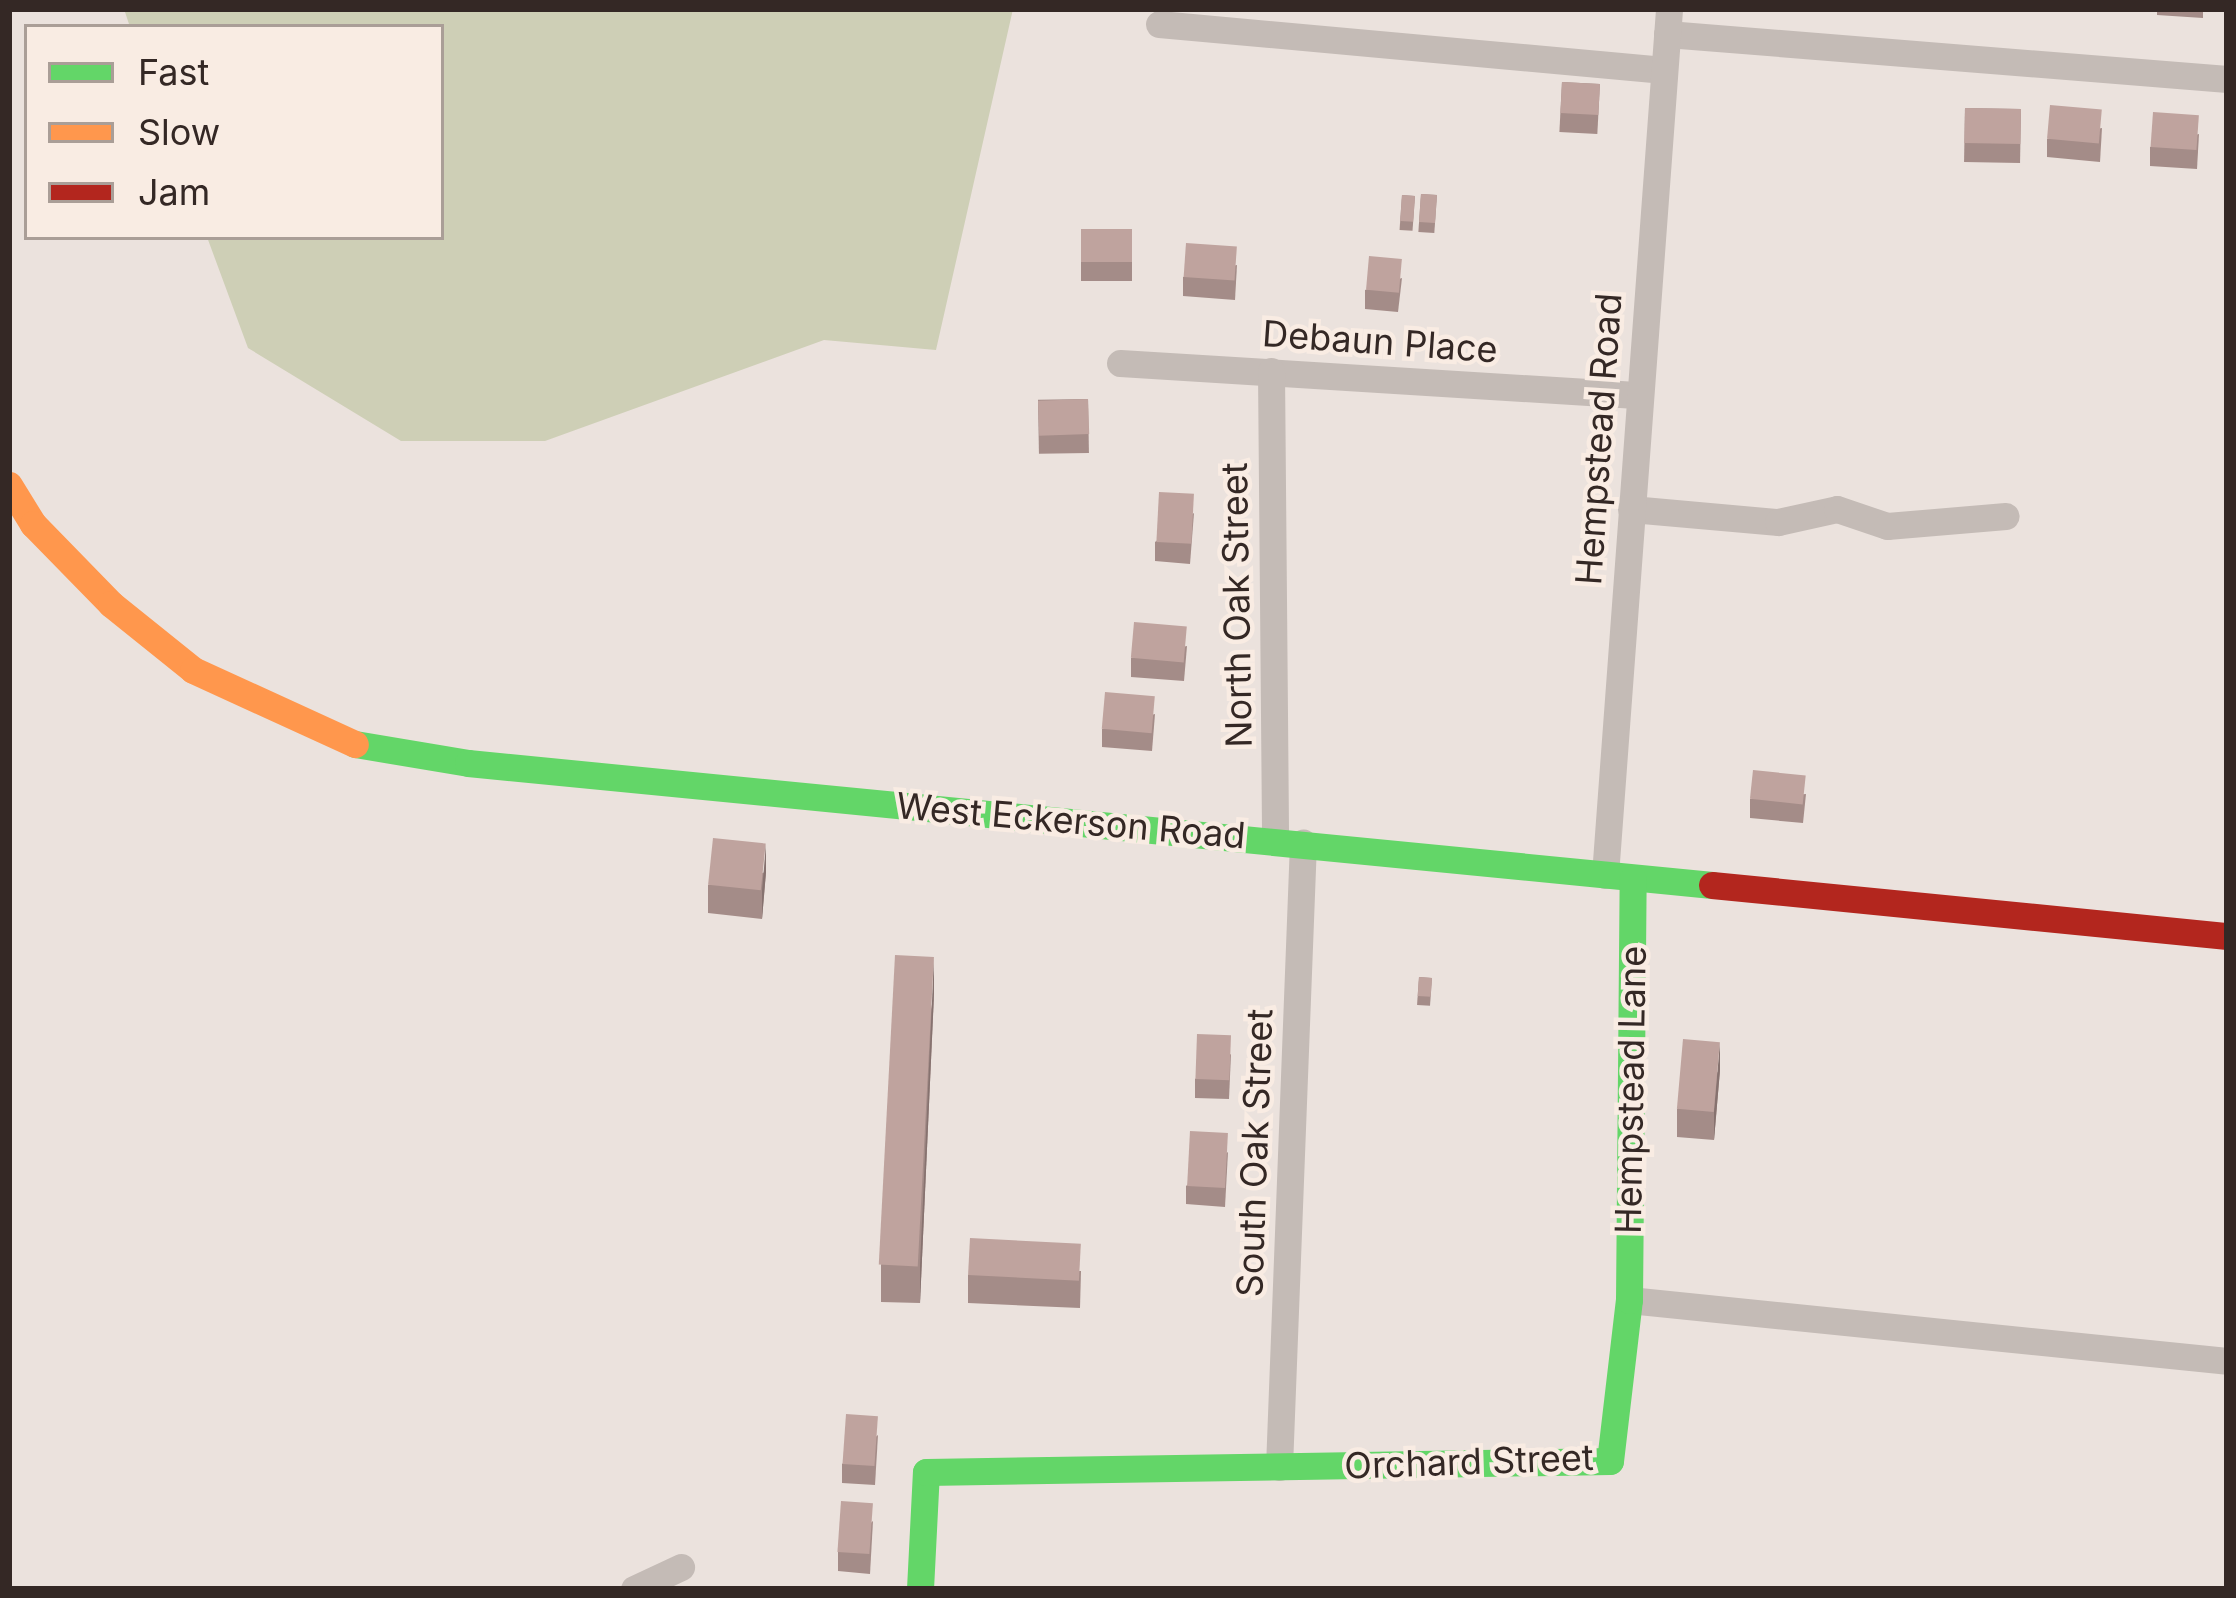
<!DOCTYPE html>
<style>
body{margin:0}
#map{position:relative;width:2236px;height:1598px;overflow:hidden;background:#ebe2dd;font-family:Inter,sans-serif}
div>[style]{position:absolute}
.green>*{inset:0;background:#cecfb6}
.street>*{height:27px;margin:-13.5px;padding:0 13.5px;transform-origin:13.5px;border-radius:13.5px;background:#c4bbb6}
.fast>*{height:27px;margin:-13.5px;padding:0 13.5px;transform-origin:13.5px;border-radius:13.5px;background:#63d668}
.slow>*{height:27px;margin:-13.5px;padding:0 13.5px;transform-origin:13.5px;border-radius:13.5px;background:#ff974d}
.jam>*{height:27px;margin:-13.5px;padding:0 13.5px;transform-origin:13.5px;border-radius:13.5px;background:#b3261e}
.wall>*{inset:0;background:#a48c88;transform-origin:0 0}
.shaded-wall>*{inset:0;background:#86726f}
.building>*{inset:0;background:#bfa39e;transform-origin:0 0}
span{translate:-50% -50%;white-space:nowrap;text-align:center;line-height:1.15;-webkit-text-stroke:9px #f9ece3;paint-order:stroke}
.street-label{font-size:36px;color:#342825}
.frame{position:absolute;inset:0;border:12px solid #342825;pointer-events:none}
.legend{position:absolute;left:24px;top:24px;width:420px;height:216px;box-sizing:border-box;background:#f9ece3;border:3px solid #aa9e97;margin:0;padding:15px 21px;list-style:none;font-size:36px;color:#342825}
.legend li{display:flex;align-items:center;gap:24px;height:60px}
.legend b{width:60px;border:3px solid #aa9e97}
</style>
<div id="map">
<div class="green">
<div style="clip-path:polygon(124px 9px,1013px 9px,936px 350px,824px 340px,545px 441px,401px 441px,248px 348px,207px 237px,441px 237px,441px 27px,130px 27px)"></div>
</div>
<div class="street">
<div style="left:1159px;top:24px;width:507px;rotate:5.2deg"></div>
<div style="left:1667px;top:34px;width:562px;rotate:4.59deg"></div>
<div style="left:1120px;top:363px;width:517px;rotate:3.55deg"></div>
<div style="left:1271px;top:371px;width:468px;rotate:89.5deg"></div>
<div style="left:1631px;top:509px;width:148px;rotate:5.1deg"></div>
<div style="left:1778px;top:522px;width:60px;rotate:-12.4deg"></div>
<div style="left:1837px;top:509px;width:53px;rotate:18.8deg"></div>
<div style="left:1887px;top:526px;width:119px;rotate:-4.8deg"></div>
<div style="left:1605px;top:875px;width:868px;rotate:-85.77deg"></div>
<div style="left:1629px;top:1300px;width:601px;rotate:5.82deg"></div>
<div style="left:1279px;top:1467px;width:625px;rotate:-87.8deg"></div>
<div style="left:634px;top:1589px;width:52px;rotate:-25.1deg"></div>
</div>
<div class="fast">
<div style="left:355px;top:744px;width:115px;rotate:9.5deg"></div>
<div style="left:468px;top:763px;width:1250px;rotate:5.6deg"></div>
<div style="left:920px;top:1589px;width:117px;rotate:-87.1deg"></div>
<div style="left:926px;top:1472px;width:684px;rotate:-0.92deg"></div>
<div style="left:1610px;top:1461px;width:162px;rotate:-83.3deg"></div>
<div style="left:1629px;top:1300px;width:421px;rotate:-89.5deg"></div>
</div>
<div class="slow">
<div style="left:9px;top:485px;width:46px;rotate:58.4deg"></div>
<div style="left:33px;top:524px;width:112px;rotate:45.7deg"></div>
<div style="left:111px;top:604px;width:105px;rotate:38.8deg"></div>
<div style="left:193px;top:670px;width:178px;rotate:24.6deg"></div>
</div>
<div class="jam">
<div style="left:1712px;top:885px;width:518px;rotate:5.66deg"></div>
</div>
<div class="wall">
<div style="clip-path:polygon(2157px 9px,2203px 9px,2203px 18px,2157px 15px)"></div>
<div style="left:1562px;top:82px;width:38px;height:50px;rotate:3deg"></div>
<div style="left:1965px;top:108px;width:56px;height:54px;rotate:1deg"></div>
<div style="clip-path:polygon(2102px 128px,2100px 162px,2047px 157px,2047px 139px)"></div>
<div style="clip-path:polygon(2199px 134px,2197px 169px,2150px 166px,2150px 147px)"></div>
<div style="left:1421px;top:194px;width:16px;height:38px;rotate:4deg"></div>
<div style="left:1402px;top:195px;width:13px;height:35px;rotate:4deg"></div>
<div style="left:1081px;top:229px;width:51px;height:52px"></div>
<div style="clip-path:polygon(1237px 265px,1235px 300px,1183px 296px,1183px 277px)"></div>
<div style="clip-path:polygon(1402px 278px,1398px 312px,1365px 309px,1365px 290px)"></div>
<div style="left:1088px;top:399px;width:54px;height:50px;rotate:89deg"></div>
<div style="clip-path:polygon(1194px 513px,1190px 564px,1155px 561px,1155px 542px)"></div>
<div style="clip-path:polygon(1187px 646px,1184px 681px,1131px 677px,1131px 658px)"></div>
<div style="clip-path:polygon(1155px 714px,1152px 751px,1102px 747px,1102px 729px)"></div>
<div style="clip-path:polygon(1806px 794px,1803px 823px,1750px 818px,1750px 799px)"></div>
<div style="clip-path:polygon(766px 872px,762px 919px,708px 913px,708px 885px)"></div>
<div style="left:1419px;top:977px;width:13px;height:28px;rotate:4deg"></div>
<div style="clip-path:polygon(934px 994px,920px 1303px,881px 1302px,881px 1265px)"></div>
<div style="clip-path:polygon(1231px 1054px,1229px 1099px,1195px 1098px,1195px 1079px)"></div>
<div style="clip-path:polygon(1720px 1070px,1714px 1140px,1677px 1137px,1677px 1109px)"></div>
<div style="clip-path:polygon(1228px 1152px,1225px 1207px,1186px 1204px,1186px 1186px)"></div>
<div style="clip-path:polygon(1081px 1271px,1080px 1308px,968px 1303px,968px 1275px)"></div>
<div style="clip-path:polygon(878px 1435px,875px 1485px,842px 1483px,842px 1464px)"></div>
<div style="clip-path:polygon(873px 1521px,870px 1574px,838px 1571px,838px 1552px)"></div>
</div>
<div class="shaded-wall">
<div style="clip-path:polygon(766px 844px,766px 872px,762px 919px,762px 891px)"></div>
<div style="clip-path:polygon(934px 957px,934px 994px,920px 1303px,920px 1266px)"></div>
<div style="clip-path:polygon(1720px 1042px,1720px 1070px,1714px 1140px,1714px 1112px)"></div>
</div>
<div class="building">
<div style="left:1562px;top:82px;width:38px;height:31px;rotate:3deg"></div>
<div style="left:2050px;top:105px;width:52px;height:34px;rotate:5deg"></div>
<div style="left:1965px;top:108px;width:56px;height:35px;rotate:1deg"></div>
<div style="left:2153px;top:112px;width:46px;height:35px;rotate:4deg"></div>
<div style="left:1421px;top:194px;width:16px;height:28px;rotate:4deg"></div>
<div style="left:1402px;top:195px;width:13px;height:26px;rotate:4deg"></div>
<div style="left:1081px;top:229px;width:51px;height:33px"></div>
<div style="left:1186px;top:243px;width:51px;height:34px;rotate:4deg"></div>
<div style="left:1369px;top:256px;width:33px;height:34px;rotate:5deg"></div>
<div style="left:1088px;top:399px;width:35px;height:50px;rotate:88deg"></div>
<div style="left:1159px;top:492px;width:35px;height:50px;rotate:3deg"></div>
<div style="left:1134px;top:622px;width:53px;height:36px;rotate:5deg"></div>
<div style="left:1105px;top:692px;width:50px;height:37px;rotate:5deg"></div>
<div style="left:1753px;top:770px;width:53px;height:29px;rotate:6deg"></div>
<div style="left:713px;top:838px;width:53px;height:47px;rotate:6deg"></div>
<div style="left:895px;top:955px;width:39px;height:310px;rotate:3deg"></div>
<div style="left:1419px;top:977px;width:13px;height:19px;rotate:4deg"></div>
<div style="left:1197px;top:1034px;width:34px;height:45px;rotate:2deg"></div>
<div style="left:1683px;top:1039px;width:37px;height:70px;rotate:5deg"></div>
<div style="left:1190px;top:1131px;width:38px;height:55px;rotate:3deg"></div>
<div style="left:970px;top:1238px;width:111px;height:37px;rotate:3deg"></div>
<div style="left:846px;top:1414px;width:32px;height:50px;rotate:4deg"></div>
<div style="left:841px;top:1501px;width:32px;height:51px;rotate:4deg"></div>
</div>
<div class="street-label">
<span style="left:1380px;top:342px;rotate:4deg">Debaun Place</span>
<span style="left:1599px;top:439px;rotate:-86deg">Hempstead Road</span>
<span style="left:1237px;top:605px;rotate:-91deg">North Oak Street</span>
<span style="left:1071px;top:821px;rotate:5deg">West Eckerson Road</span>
<span style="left:1631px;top:1090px;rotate:-89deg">Hempstead Lane</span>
<span style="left:1255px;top:1153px;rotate:-88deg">South Oak Street</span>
<span style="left:1469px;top:1462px;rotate:-2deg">Orchard Street</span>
</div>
<div class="frame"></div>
<ul class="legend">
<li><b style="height:15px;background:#63d668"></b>Fast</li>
<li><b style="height:15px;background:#ff974d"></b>Slow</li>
<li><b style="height:15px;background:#b3261e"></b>Jam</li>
</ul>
</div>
